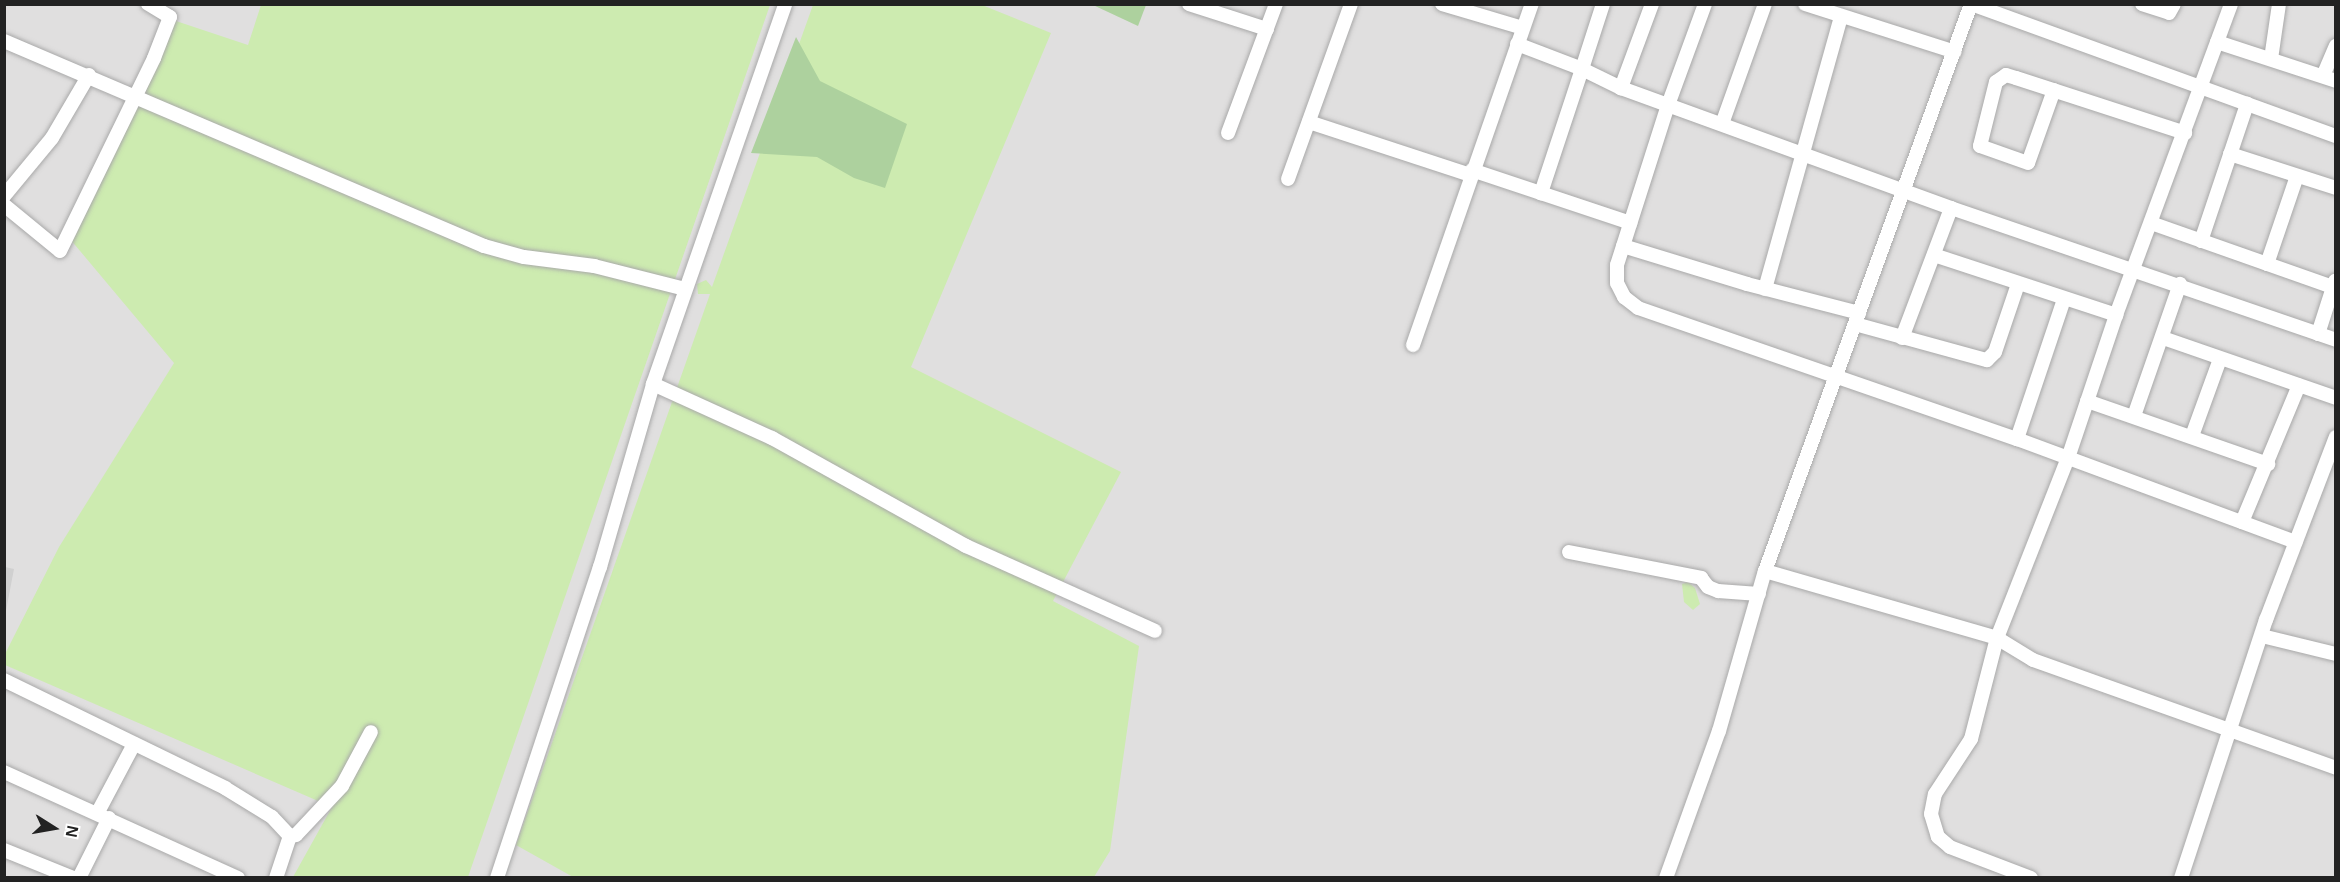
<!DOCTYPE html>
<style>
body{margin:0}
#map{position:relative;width:2340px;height:882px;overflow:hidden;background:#f2efe9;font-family:Helvetica,sans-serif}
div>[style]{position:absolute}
.residential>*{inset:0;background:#e0dfdf;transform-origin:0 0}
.religious>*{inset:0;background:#d0d0d0}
.grass>*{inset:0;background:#cdebb0}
.forest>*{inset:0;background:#add19e}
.roads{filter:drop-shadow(0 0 2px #a9a9a9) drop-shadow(0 0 2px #a9a9a9)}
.minor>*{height:14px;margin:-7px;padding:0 7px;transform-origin:7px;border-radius:7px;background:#fff}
span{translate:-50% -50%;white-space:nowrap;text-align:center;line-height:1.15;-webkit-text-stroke:5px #fff;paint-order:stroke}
.frame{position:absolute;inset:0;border:6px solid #222;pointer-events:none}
.north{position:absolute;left:24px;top:798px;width:60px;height:60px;-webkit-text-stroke:4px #fff;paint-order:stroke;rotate:101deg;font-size:16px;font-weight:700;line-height:24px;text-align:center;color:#222}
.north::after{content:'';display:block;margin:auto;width:21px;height:27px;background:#222;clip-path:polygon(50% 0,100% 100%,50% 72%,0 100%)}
</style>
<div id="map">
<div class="residential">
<div style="left:5px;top:5px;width:2330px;height:873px"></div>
</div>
<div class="religious">
<div style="clip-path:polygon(5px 567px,14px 569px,5px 616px,4px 567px)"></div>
</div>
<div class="grass">
<div style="clip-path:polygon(261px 5px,770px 5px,468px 877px,293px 877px,332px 807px,5px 665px,4px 656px,59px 547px,174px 363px,70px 239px,173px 20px,248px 45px)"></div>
<div style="clip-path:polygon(813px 5px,982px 5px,1051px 33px,911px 367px,1121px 472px,1053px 601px,1139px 646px,1110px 851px,1094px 877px,573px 877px,516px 845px,710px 294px,698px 294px,697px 284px,706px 280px,712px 287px)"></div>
<div style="clip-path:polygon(1688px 582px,1695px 588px,1700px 604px,1693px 610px,1684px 602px,1682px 584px)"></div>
</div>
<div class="forest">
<div style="clip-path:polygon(1093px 5px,1146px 4px,1146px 5px,1138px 26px)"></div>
<div style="clip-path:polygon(796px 37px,820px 81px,907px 124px,885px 188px,854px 178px,817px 157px,751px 153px)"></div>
</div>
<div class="roads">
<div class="minor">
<div style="left:1189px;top:4px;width:82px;rotate:17.8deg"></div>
<div style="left:1442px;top:4px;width:84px;rotate:16.5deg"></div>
<div style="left:1603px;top:4px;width:68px;rotate:107.9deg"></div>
<div style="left:1582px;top:69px;width:43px;rotate:26deg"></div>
<div style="left:1652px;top:4px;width:90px;rotate:110.3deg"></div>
<div style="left:1621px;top:88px;width:351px;rotate:20deg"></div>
<div style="left:1951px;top:208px;width:407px;rotate:18.9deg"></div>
<div style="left:1705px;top:4px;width:108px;rotate:110.1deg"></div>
<div style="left:1668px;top:105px;width:168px;rotate:107.7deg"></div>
<div style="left:1617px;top:265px;width:18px;rotate:90deg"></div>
<div style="left:1617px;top:283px;width:16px;rotate:63deg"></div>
<div style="left:1624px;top:297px;width:18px;rotate:38deg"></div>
<div style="left:1638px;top:308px;width:401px;rotate:19.1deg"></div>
<div style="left:2017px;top:439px;width:297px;rotate:20.3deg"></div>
<div style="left:1805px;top:4px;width:157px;rotate:17.7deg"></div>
<div style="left:1971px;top:4px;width:388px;rotate:19.9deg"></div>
<div style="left:2142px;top:4px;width:28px;rotate:18deg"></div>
<div style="left:2169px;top:13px;width:10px;rotate:-61deg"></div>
<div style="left:4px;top:41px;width:522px;rotate:23.13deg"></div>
<div style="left:484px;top:246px;width:41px;rotate:15.4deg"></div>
<div style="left:524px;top:257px;width:71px;rotate:7.3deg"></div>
<div style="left:594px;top:266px;width:94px;rotate:14.2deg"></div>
<div style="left:2217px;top:42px;width:125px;rotate:18.1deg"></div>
<div style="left:1517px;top:44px;width:70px;rotate:21deg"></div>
<div style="left:1582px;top:69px;width:131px;rotate:108.3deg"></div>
<div style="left:2271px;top:59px;width:56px;rotate:-81.7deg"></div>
<div style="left:2323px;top:76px;width:33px;rotate:-67deg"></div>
<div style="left:2054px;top:90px;width:77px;rotate:109.6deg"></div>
<div style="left:2028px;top:163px;width:51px;rotate:-160.5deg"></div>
<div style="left:1980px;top:146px;width:66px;rotate:-76deg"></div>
<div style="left:1996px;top:82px;width:12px;rotate:-35deg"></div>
<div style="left:2006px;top:75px;width:10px;rotate:17deg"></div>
<div style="left:2016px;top:78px;width:178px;rotate:18deg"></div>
<div style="left:1309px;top:122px;width:169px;rotate:18.2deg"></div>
<div style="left:1722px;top:124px;width:127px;rotate:-70.3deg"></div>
<div style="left:1228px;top:133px;width:138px;rotate:-69.6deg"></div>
<div style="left:2230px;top:154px;width:111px;rotate:17.8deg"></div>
<div style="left:1472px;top:170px;width:167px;rotate:18.5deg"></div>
<div style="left:1288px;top:179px;width:186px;rotate:-70.2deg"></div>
<div style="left:4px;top:196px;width:75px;rotate:-50.4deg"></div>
<div style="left:52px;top:138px;width:73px;rotate:-59.6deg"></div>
<div style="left:4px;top:205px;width:72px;rotate:39.4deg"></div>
<div style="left:60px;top:251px;width:215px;rotate:-64deg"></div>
<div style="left:154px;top:58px;width:44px;rotate:-68.7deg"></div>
<div style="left:170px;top:17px;width:26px;rotate:-149deg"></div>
<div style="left:2151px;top:223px;width:193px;rotate:19.4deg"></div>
<div style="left:2201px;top:241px;width:145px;rotate:-71.4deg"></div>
<div style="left:1623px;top:246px;width:130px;rotate:17deg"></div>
<div style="left:1747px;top:284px;width:116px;rotate:14.5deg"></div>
<div style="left:1934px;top:255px;width:192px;rotate:18.2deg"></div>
<div style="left:2267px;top:264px;width:93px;rotate:-71.2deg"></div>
<div style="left:1765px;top:289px;width:283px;rotate:-74.4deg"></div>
<div style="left:1855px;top:324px;width:137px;rotate:15.3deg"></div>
<div style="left:1987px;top:360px;width:11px;rotate:-45deg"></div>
<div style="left:1995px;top:352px;width:72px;rotate:-71.3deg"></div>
<div style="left:2318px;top:334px;width:56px;rotate:-72.2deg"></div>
<div style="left:1902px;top:338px;width:139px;rotate:-69.3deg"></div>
<div style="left:2163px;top:338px;width:183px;rotate:19.1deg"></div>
<div style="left:1413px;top:345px;width:361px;rotate:-70.8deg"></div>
<div style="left:653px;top:384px;width:131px;rotate:24.4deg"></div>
<div style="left:772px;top:438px;width:222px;rotate:29.1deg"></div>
<div style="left:966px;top:546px;width:207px;rotate:24.2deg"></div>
<div style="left:2087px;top:401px;width:192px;rotate:19.2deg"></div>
<div style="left:2134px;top:416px;width:140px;rotate:-70.8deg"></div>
<div style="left:2192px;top:436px;width:82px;rotate:-70deg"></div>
<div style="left:2017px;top:439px;width:148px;rotate:-71.4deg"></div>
<div style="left:2242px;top:522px;width:148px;rotate:-67.4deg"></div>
<div style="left:1569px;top:552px;width:135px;rotate:11.1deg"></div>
<div style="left:1701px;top:578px;width:11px;rotate:52deg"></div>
<div style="left:1708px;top:587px;width:11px;rotate:22deg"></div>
<div style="left:1718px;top:591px;width:41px;rotate:4.2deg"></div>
<div style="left:1765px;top:571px;width:241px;rotate:16.1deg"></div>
<div style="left:1997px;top:638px;width:42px;rotate:31.4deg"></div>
<div style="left:2033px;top:660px;width:322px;rotate:19.6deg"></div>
<div style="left:2262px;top:636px;width:76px;rotate:13.7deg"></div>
<div style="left:4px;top:680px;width:246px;rotate:26deg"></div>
<div style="left:225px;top:788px;width:55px;rotate:31.7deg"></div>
<div style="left:272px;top:817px;width:26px;rotate:47deg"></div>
<div style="left:290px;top:836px;width:44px;rotate:108.4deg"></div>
<div style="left:4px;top:772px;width:257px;rotate:24.4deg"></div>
<div style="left:98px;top:812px;width:77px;rotate:-62.1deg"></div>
<div style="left:290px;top:836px;width:6px;rotate:-9deg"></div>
<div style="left:296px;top:835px;width:67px;rotate:-46.8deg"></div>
<div style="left:342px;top:786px;width:61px;rotate:-61.8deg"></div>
<div style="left:4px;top:850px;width:74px;rotate:22.1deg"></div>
<div style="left:79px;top:878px;width:67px;rotate:-63.4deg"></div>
<div style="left:497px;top:878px;width:328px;rotate:-71.7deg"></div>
<div style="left:600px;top:567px;width:191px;rotate:-73.8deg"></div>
<div style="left:653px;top:384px;width:402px;rotate:-70.8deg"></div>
<div style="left:1666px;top:878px;width:156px;rotate:-70.2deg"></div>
<div style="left:1719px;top:731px;width:166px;rotate:-74deg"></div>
<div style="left:1765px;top:571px;width:603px;rotate:-70.03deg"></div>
<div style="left:2031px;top:878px;width:87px;rotate:-159.1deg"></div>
<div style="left:1950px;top:847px;width:16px;rotate:-140deg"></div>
<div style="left:1938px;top:837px;width:24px;rotate:-107deg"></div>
<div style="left:1931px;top:814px;width:20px;rotate:-79deg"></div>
<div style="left:1935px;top:794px;width:66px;rotate:-56.8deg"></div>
<div style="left:1971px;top:739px;width:104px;rotate:-75.6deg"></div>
<div style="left:1997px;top:638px;width:193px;rotate:-68.5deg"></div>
<div style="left:2068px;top:458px;width:151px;rotate:-71.4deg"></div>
<div style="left:2116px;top:315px;width:332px;rotate:-69.7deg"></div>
<div style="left:2181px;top:878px;width:272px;rotate:-71.8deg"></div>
<div style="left:2266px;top:620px;width:196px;rotate:-69.1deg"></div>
</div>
</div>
<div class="frame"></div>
<div class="north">N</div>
</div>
